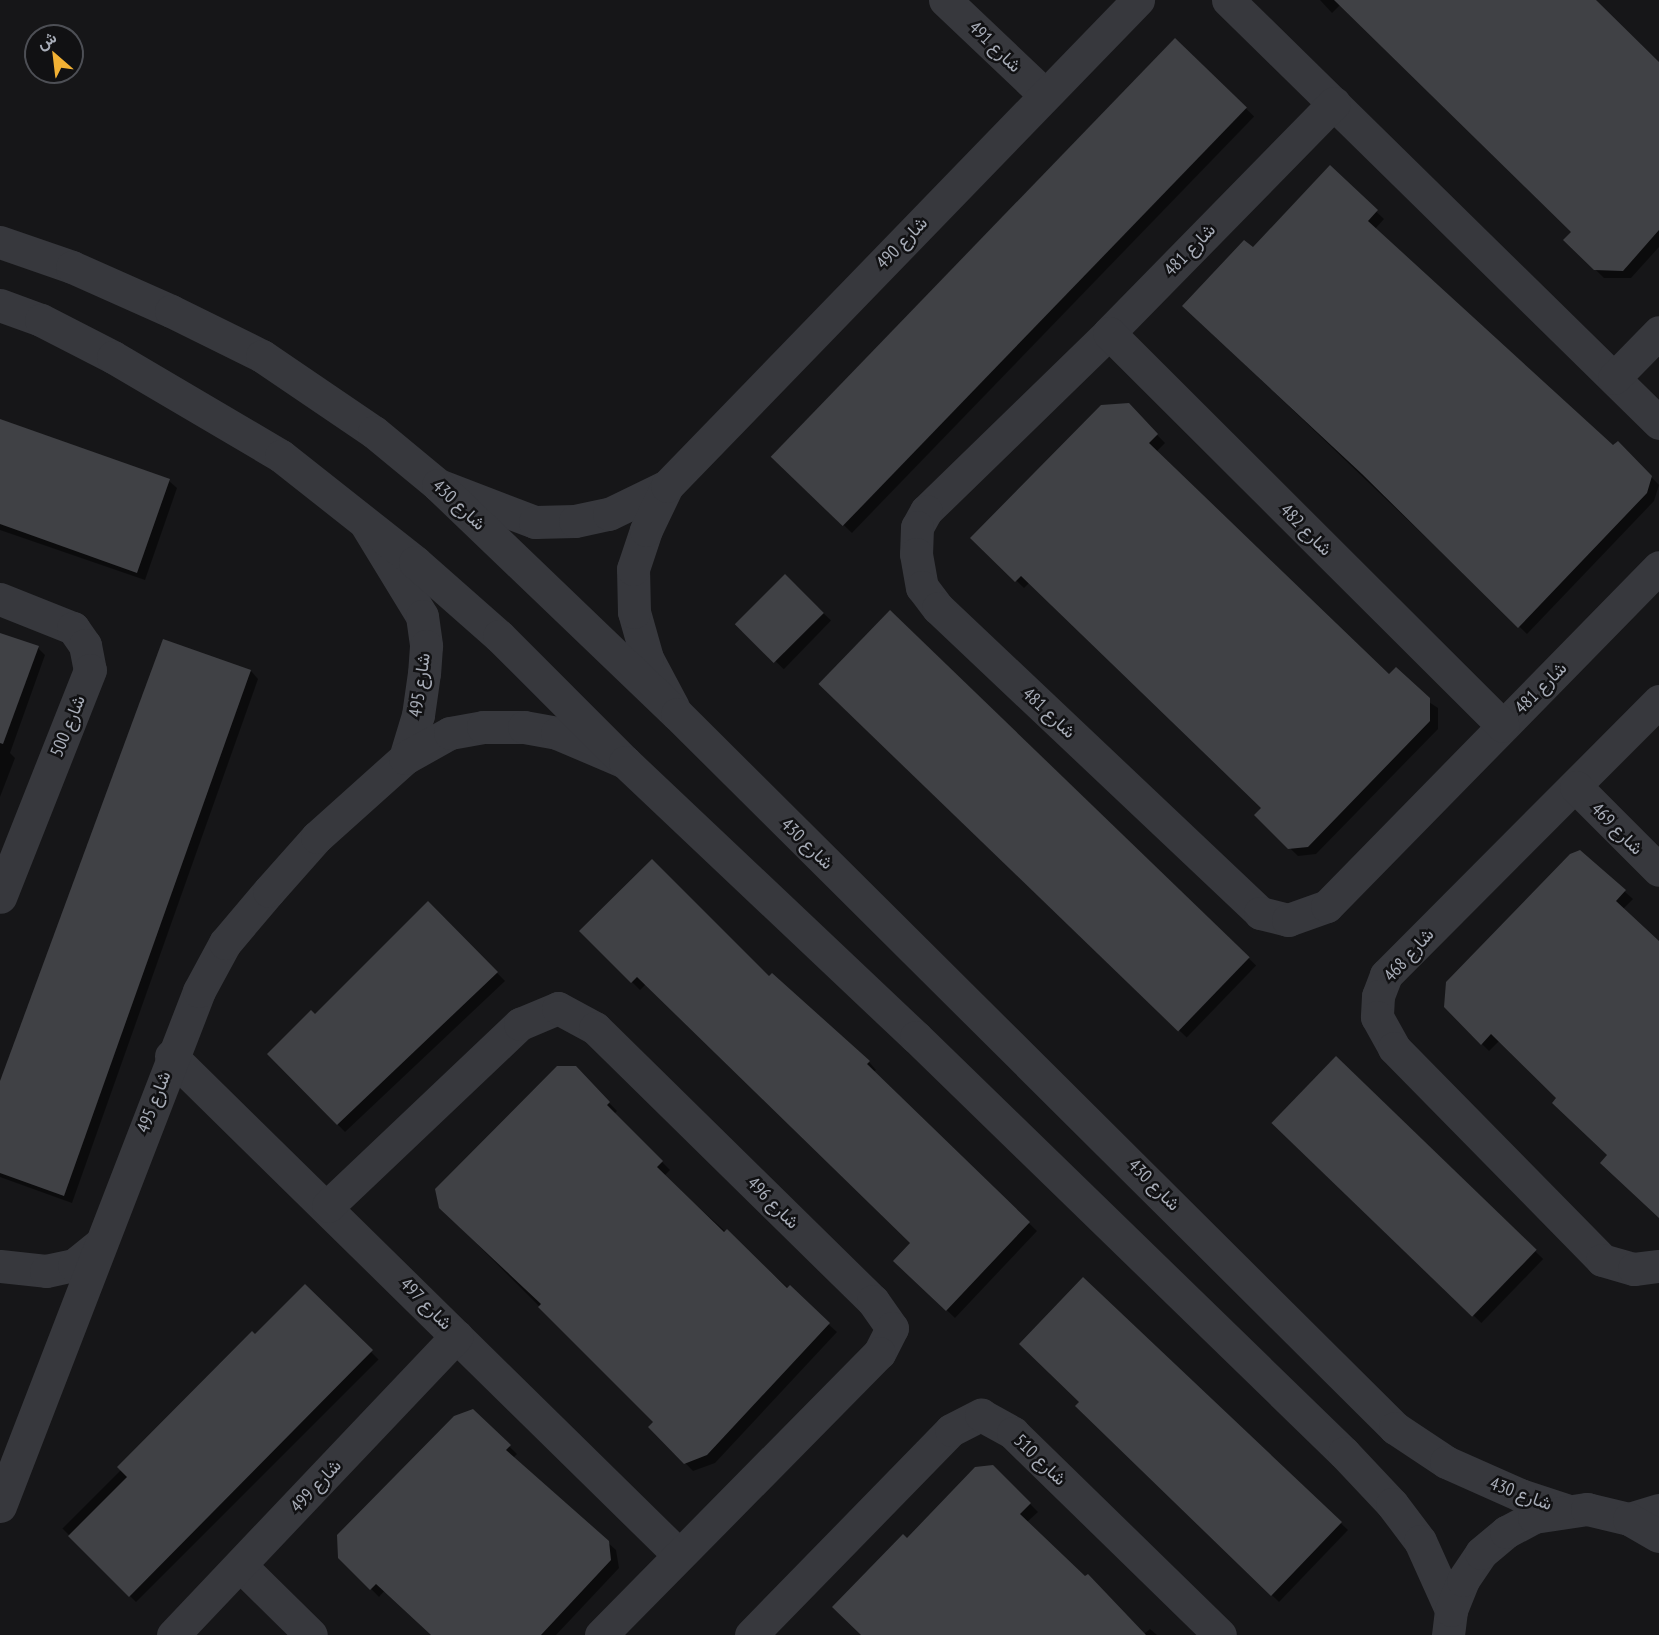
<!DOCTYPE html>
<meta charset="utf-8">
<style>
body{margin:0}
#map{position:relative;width:1659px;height:1635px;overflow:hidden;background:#161618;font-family:"PT Sans Narrow",Vazirmatn,sans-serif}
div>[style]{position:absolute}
.shadow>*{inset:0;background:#0007;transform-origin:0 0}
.building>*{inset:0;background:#404145;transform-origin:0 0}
.minor>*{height:33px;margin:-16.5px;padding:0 16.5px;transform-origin:16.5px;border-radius:16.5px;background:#37383d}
.tertiary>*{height:33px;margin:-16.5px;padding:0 16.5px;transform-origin:16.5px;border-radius:16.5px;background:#37383d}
span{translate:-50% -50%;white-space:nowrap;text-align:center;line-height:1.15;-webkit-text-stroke:5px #111113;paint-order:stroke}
.street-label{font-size:18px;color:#a8adb8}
.north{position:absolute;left:24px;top:24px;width:60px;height:60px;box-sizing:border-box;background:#111113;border:2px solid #4d4f55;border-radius:50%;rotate:332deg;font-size:16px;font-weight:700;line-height:24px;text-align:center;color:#a8adb8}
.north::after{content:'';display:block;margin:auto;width:21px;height:27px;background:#f2b134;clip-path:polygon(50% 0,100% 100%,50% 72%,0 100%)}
</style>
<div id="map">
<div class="shadow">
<div style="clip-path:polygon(1320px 0,1594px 0,1659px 64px,1659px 247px,1631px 278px,1604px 278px,1565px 240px,1573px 232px,1341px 4px,1332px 13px)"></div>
<div style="left:1175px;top:40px;width:110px;height:579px;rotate:44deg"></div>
<div style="clip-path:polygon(1330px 168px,1384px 219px,1375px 229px,1613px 447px,1625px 450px,1659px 485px,1654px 501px,1527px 634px,1184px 306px,1253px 249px)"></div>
<div style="clip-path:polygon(1128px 405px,1165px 443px,1156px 452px,1389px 676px,1438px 708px,1438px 729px,1316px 854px,1298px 856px,1256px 815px,1263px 808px,1029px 583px,1024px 588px,972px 538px)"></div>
<div style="clip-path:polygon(0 422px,169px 481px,177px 488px,145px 580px,0 530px)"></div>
<div style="left:785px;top:576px;width:64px;height:68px;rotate:44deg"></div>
<div style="left:890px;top:612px;width:509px;height:100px;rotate:44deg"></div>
<div style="clip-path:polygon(0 635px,38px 648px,45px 655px,10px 753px,15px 758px,0 797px)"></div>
<div style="clip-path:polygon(251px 671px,258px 679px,72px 1203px,0 1177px,0 1085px)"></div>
<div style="clip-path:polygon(1580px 852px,1633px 899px,1623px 909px,1659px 943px,1659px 1213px,1558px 1098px,1500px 1040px,1489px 1051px,1445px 1007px)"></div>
<div style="clip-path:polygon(428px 903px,505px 981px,345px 1132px,269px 1054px,315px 1016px)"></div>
<div style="clip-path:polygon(581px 931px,769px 978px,869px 1062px,876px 1070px,873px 1072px,1037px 1231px,955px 1318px,895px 1261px,912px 1244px,646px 984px,640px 990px)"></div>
<div style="left:1336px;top:1059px;width:288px;height:89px;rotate:44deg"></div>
<div style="clip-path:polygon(575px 1068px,617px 1111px,614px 1114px,670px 1170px,664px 1176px,837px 1332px,715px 1463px,693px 1471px,650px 1427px,655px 1422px,440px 1207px)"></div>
<div style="clip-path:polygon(1083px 1279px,1348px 1530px,1279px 1602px,1085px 1414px,1081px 1402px)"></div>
<div style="left:305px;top:1286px;width:104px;height:343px;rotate:45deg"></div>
<div style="clip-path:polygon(473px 1411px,517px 1454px,513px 1458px,616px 1550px,619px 1568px,556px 1635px,432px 1635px,385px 1590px,379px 1597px,340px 1557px)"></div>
<div style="clip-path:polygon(992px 1466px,1038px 1512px,1027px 1522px,1144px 1634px,1150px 1629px,1157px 1635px,863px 1635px,907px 1540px)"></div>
</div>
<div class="building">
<div style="clip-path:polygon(1334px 0,1596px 0,1659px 62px,1659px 230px,1623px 271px,1594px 270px,1563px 240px,1571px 232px)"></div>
<div style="left:1175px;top:38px;width:100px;height:582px;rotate:44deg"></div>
<div style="clip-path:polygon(1330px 165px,1378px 210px,1368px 221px,1613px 445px,1618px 441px,1652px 476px,1647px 493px,1518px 628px,1362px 474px,1182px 306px,1244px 240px,1253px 247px)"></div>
<div style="clip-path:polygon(1129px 403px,1158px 434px,1149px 443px,1389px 674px,1396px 667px,1430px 698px,1430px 721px,1308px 847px,1288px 849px,1254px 815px,1261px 808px,1021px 576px,1015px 582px,970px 538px,1101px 405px)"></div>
<div style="clip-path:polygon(0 419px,170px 479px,137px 573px,0 524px)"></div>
<div style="left:785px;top:574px;width:55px;height:71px;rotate:45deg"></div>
<div style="left:890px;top:610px;width:500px;height:103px;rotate:44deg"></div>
<div style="clip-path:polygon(0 633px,39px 646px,3px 744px,0 743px)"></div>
<div style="clip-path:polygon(163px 639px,251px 670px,64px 1196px,0 1173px,0 1081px)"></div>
<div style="clip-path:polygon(1580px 850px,1626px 890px,1616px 901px,1659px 941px,1659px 1218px,1600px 1163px,1607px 1155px,1552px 1103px,1556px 1098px,1491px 1034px,1481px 1045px,1444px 1007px,1446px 982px,1570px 854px)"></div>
<div style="clip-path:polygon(652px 859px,769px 976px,772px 973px,870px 1061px,867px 1064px,1030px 1222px,946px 1311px,893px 1261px,910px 1243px,637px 977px,631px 983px,579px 931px)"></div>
<div style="clip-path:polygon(428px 901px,498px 972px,337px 1125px,267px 1054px,311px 1010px,315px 1014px)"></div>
<div style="left:1336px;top:1056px;width:279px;height:93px;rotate:44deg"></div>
<div style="clip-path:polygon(557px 1066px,576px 1066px,610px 1102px,607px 1105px,663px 1161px,657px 1167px,724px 1232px,727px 1229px,787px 1288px,790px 1285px,830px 1323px,707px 1455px,684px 1464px,648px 1427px,653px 1422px,538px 1307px,541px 1304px,439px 1208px,435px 1189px)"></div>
<div style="clip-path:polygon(1083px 1277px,1342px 1522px,1271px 1596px,1075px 1406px,1079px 1402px,1019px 1344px)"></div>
<div style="clip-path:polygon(305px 1284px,373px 1350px,129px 1597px,68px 1536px,127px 1477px,117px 1467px,252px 1331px,255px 1334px)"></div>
<div style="clip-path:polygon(473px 1409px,511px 1445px,506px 1450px,609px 1541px,611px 1560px,541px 1635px,431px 1635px,376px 1584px,370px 1590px,338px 1558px,337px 1535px,454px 1416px)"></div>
<div style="clip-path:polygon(993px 1465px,1031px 1503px,1020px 1514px,1085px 1576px,1088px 1574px,1146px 1635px,861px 1635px,832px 1607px,903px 1534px,907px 1538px,975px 1467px)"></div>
</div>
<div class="minor">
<div style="left:945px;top:0;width:138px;rotate:43.5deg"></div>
<div style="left:1228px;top:0;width:604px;rotate:44.46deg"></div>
<div style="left:1334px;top:103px;width:322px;rotate:134.4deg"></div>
<div style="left:1109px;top:333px;width:255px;rotate:135.8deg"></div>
<div style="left:926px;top:511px;width:18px;rotate:119deg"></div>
<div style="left:917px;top:527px;width:27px;rotate:92deg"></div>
<div style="left:916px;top:554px;width:34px;rotate:80deg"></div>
<div style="left:922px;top:587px;width:26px;rotate:53deg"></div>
<div style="left:938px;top:608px;width:444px;rotate:43.4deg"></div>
<div style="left:1260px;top:913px;width:29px;rotate:14deg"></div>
<div style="left:1288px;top:920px;width:41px;rotate:-19.7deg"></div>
<div style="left:1327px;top:906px;width:474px;rotate:-45.6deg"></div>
<div style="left:1109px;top:333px;width:556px;rotate:44.93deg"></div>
<div style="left:1614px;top:378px;width:64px;rotate:-45.6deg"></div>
<div style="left:438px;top:485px;width:104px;rotate:20.9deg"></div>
<div style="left:535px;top:522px;width:40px;rotate:-1.4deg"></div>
<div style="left:575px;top:521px;width:35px;rotate:-12deg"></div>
<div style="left:609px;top:514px;width:64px;rotate:-25.8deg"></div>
<div style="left:367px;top:526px;width:105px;rotate:58.6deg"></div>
<div style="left:422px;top:616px;width:30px;rotate:82deg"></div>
<div style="left:426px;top:646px;width:27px;rotate:94deg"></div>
<div style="left:424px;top:673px;width:42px;rotate:98.1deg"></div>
<div style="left:418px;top:715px;width:45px;rotate:106.8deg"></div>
<div style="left:0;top:599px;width:79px;rotate:21.7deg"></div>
<div style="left:73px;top:628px;width:21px;rotate:55deg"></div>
<div style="left:85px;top:645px;width:25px;rotate:79deg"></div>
<div style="left:90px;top:670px;width:244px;rotate:111.6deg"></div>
<div style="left:1659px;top:701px;width:387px;rotate:134.9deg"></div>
<div style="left:1386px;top:975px;width:22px;rotate:111deg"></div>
<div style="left:1378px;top:996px;width:21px;rotate:93deg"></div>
<div style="left:1377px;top:1017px;width:35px;rotate:61deg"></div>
<div style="left:1394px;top:1048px;width:297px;rotate:45.5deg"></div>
<div style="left:1602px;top:1260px;width:33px;rotate:16deg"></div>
<div style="left:1634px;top:1269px;width:25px;rotate:-7deg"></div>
<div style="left:673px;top:707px;width:55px;rotate:-118deg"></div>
<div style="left:647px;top:658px;width:48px;rotate:-105.8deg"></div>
<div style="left:634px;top:612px;width:43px;rotate:-91.3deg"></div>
<div style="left:633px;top:569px;width:41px;rotate:-71.6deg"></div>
<div style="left:646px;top:530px;width:49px;rotate:-64.5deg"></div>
<div style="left:667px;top:486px;width:677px;rotate:-45.9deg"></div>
<div style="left:1576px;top:787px;width:117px;rotate:45deg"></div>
<div style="left:171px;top:1056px;width:711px;rotate:44.49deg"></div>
<div style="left:328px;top:1206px;width:265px;rotate:-43.5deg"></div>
<div style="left:520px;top:1024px;width:41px;rotate:-22.8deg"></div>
<div style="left:558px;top:1008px;width:42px;rotate:28.4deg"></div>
<div style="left:595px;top:1028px;width:390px;rotate:44.5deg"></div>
<div style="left:873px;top:1301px;width:33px;rotate:55deg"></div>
<div style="left:892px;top:1328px;width:28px;rotate:117deg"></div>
<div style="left:879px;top:1353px;width:396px;rotate:134.6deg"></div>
<div style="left:0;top:1266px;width:46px;rotate:6.2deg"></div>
<div style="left:46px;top:1271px;width:29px;rotate:-12deg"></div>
<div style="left:74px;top:1265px;width:35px;rotate:-39deg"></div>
<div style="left:0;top:1506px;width:552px;rotate:-68.87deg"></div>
<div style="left:199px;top:991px;width:55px;rotate:-61.6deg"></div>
<div style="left:225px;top:943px;width:68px;rotate:-49.8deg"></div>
<div style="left:269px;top:891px;width:72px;rotate:-48.4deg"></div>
<div style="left:317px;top:837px;width:118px;rotate:-41.9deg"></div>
<div style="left:405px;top:758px;width:51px;rotate:-29.1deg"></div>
<div style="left:450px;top:733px;width:34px;rotate:-10deg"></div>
<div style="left:483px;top:727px;width:41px"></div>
<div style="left:524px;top:727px;width:34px;rotate:10deg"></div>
<div style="left:557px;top:733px;width:74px;rotate:23.1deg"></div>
<div style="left:1629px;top:1519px;width:31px;rotate:-17deg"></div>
<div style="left:241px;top:1566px;width:98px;rotate:44.6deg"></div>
<div style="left:173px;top:1635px;width:412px;rotate:-46.5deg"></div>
<div style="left:751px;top:1635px;width:286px;rotate:-45.7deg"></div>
<div style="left:951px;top:1430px;width:34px;rotate:-27deg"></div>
<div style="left:981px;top:1415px;width:37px;rotate:29deg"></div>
<div style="left:1013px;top:1433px;width:289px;rotate:44.3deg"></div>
</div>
<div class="tertiary">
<div style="left:0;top:242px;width:76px;rotate:19.1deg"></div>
<div style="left:72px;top:267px;width:108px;rotate:24deg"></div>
<div style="left:171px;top:311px;width:102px;rotate:26.3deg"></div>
<div style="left:262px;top:356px;width:135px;rotate:34.2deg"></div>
<div style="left:374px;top:432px;width:83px;rotate:39.6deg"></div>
<div style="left:438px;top:485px;width:331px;rotate:43.8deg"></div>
<div style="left:677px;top:714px;width:1013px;rotate:44.84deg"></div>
<div style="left:1395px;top:1428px;width:61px;rotate:33.7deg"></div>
<div style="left:1446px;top:1462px;width:81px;rotate:24deg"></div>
<div style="left:1520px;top:1495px;width:48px;rotate:18.1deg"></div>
<div style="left:0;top:305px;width:44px;rotate:20.1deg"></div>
<div style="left:41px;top:320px;width:81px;rotate:27.2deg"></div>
<div style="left:113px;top:357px;width:195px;rotate:30.5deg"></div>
<div style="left:281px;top:456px;width:171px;rotate:38.3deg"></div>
<div style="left:415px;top:562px;width:112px;rotate:41.4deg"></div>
<div style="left:499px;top:636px;width:178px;rotate:45deg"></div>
<div style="left:625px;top:762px;width:400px;rotate:43.4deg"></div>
<div style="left:916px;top:1037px;width:597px;rotate:44.19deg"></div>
<div style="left:1344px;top:1453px;width:70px;rotate:46.7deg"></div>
<div style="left:1392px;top:1504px;width:46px;rotate:52.9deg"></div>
<div style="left:1420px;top:1541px;width:76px;rotate:65.8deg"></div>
<div style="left:1448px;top:1635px;width:25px;rotate:-83deg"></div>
<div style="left:1451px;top:1610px;width:32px;rotate:-68deg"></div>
<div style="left:1463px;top:1580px;width:32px;rotate:-56deg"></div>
<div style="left:1481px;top:1553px;width:33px;rotate:-40deg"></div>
<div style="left:1506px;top:1532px;width:32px;rotate:-28deg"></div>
<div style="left:1534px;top:1517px;width:54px;rotate:-8.6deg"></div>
<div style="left:1587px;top:1509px;width:43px;rotate:13.4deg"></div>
<div style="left:1629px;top:1519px;width:34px;rotate:30deg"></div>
</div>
<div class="street-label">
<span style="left:995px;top:47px;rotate:44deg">شارع 491</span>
<span style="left:902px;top:243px;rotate:-46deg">شارع 490</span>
<span style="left:1190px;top:250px;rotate:-46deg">شارع 481</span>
<span style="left:459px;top:505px;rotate:43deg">شارع 430</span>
<span style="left:1306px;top:530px;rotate:45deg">شارع 482</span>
<span style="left:420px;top:685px;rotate:-82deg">شارع 495</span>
<span style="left:1541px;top:688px;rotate:-45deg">شارع 481</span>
<span style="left:1049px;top:713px;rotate:43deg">شارع 481</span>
<span style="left:68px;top:726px;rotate:-68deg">شارع 500</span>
<span style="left:1617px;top:829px;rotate:45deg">شارع 469</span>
<span style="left:807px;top:844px;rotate:44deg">شارع 430</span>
<span style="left:1409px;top:955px;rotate:-48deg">شارع 468</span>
<span style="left:154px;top:1102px;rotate:-69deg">شارع 495</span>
<span style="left:1154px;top:1185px;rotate:45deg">شارع 430</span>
<span style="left:773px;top:1203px;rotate:45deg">شارع 496</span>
<span style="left:426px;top:1304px;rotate:45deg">شارع 497</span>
<span style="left:1040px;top:1460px;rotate:44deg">شارع 510</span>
<span style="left:316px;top:1486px;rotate:-47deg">شارع 499</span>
<span style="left:1521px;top:1494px;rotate:20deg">شارع 430</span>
</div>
<div class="north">ش</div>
</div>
